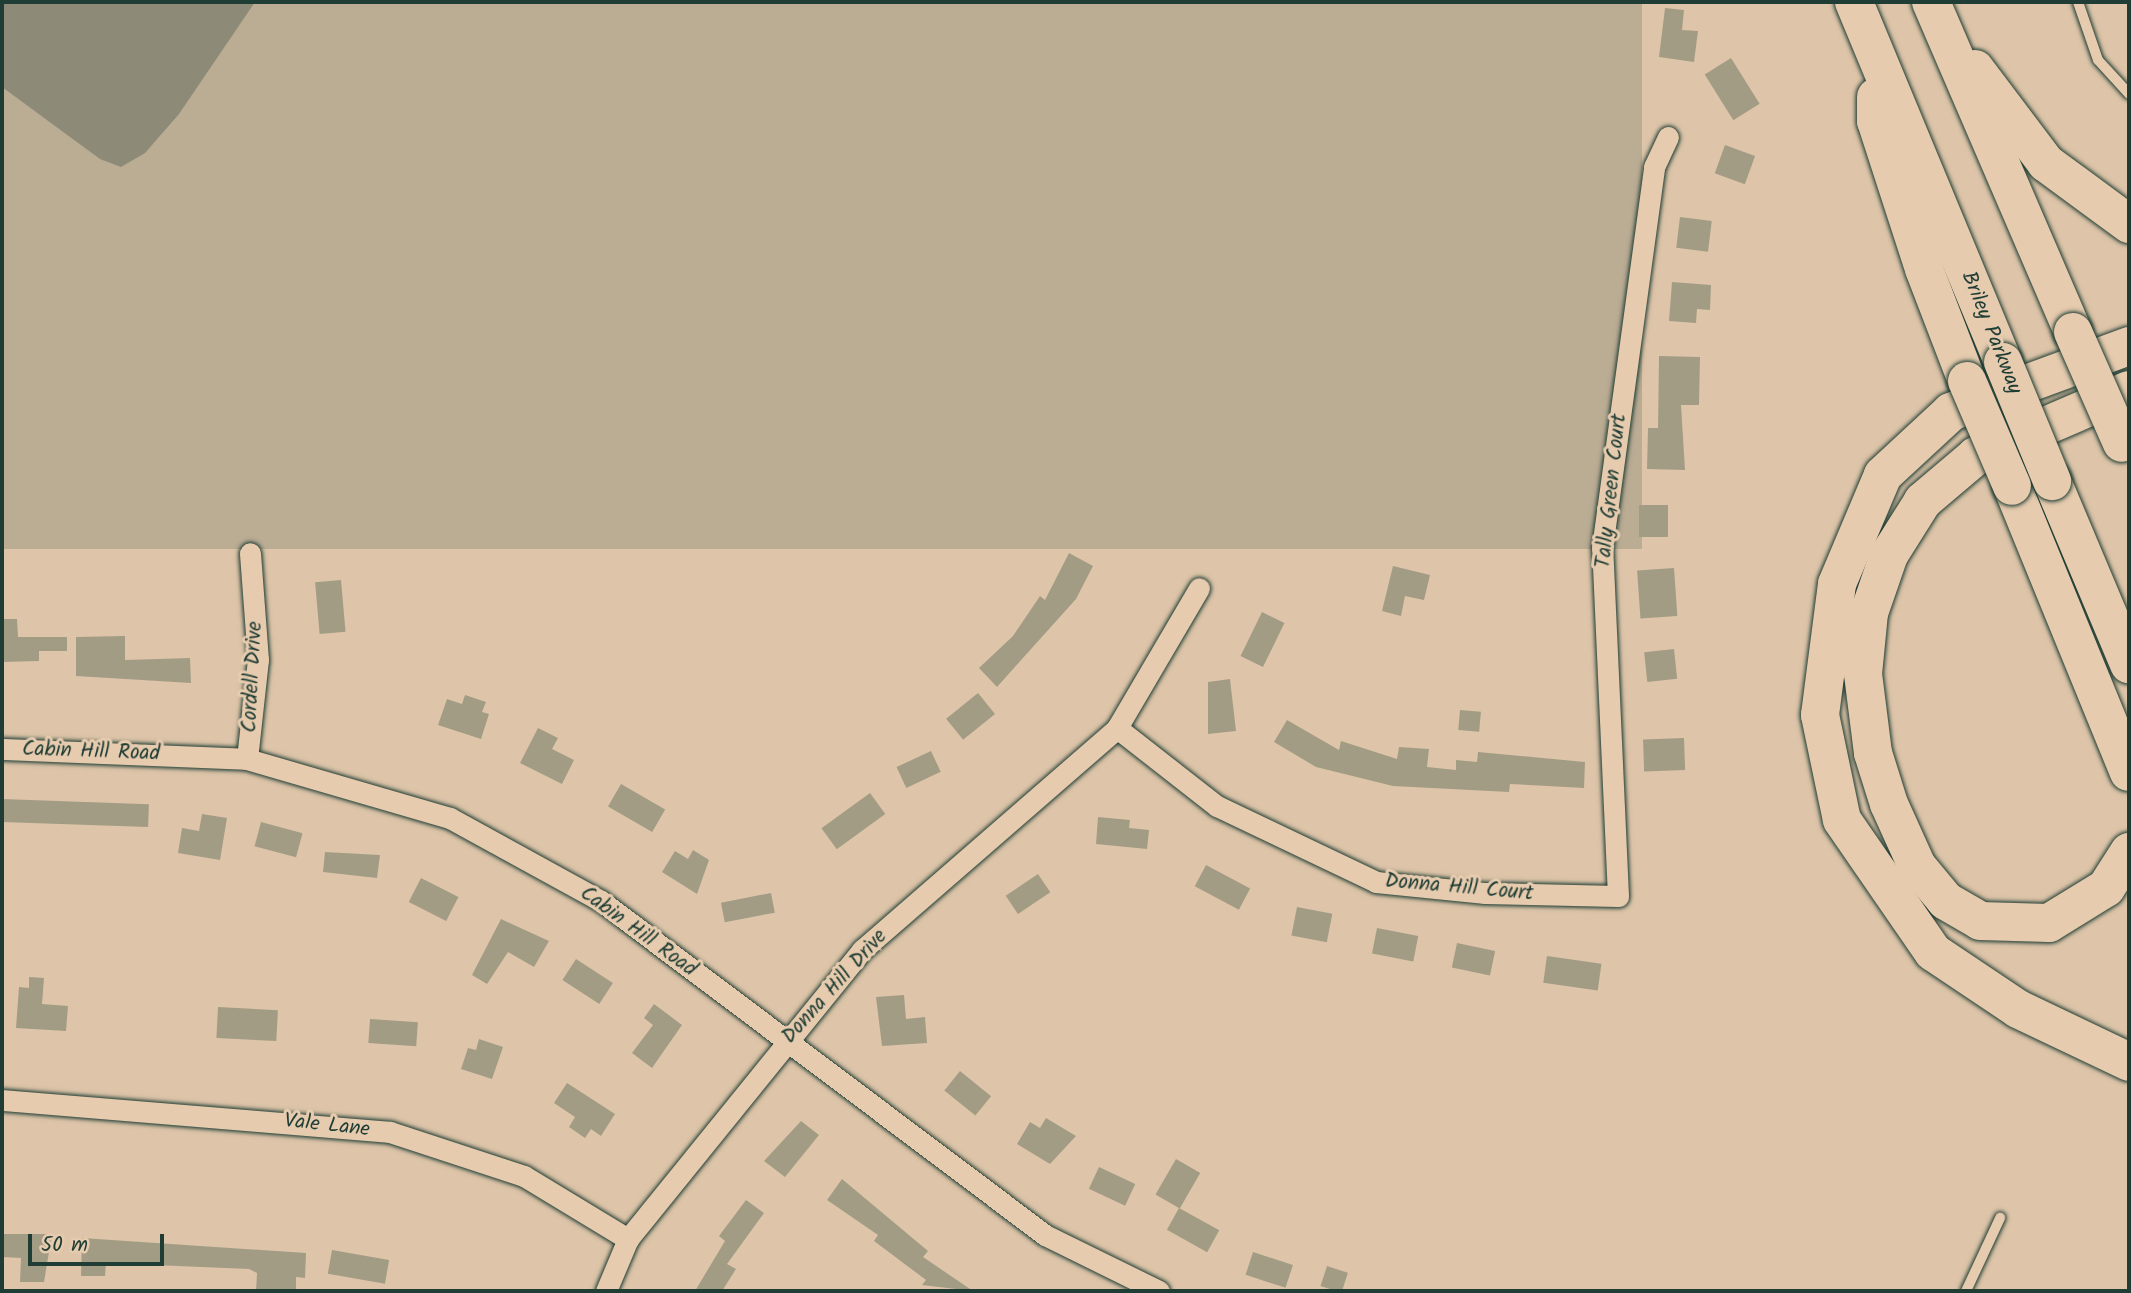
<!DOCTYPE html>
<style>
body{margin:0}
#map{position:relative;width:2131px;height:1293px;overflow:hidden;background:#dec5a9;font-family:Kalam,sans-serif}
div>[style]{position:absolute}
.green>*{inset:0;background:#bbac94;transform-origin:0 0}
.water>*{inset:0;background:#8d8b77}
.building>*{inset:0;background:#a39c85;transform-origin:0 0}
.roads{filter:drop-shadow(0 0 2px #1f3d34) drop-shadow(0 0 2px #1f3d34)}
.lane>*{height:10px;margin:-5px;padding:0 5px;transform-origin:5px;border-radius:5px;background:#e6cbae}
.street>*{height:21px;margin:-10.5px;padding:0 10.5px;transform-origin:10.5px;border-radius:10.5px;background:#e6cbae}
.highway>*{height:38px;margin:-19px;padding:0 19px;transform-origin:19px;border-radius:19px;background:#e6cbae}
.bridges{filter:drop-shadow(0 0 2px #1f3d34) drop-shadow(0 0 2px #1f3d34)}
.highway-bridge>*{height:38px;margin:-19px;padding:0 19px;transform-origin:19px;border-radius:19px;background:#e6cbae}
span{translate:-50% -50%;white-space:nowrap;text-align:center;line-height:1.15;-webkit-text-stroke:6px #e6cbae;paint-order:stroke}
.street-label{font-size:21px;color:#1f3d34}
.frame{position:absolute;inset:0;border:4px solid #1f3d34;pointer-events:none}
.scale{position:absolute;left:28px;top:1234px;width:136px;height:32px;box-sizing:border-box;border:4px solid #1f3d34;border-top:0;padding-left:9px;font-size:21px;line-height:24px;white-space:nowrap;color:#1f3d34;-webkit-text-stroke:5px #e6cbae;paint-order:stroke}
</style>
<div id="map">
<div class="green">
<div style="left:2px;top:2px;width:1640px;height:547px"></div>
</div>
<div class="water">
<div style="clip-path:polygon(2px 2px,255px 2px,179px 114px,145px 153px,121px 167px,100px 159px,2px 87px)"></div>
</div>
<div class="building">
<div style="clip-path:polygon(1665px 8px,1684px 10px,1682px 30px,1698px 31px,1694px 62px,1659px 57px)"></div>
<div style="left:1731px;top:58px;width:54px;height:31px;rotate:58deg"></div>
<div style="left:1725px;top:145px;width:32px;height:30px;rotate:20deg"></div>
<div style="left:1680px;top:217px;width:32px;height:31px;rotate:7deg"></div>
<div style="clip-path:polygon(1672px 282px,1711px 285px,1710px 310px,1697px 309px,1696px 323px,1669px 321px)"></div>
<div style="clip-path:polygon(1659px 356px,1700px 357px,1699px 405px,1681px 405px,1685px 470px,1647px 469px,1648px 428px,1658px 428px)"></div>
<div style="left:1639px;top:505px;width:29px;height:32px"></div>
<div style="clip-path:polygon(1069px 553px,1093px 566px,1076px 599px,997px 687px,979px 668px,1013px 636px,1040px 596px,1045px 600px)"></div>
<div style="clip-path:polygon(1393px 566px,1430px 575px,1424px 600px,1405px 596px,1401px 616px,1382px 611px)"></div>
<div style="left:1674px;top:568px;width:48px;height:37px;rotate:86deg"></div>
<div style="left:341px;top:580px;width:52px;height:26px;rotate:85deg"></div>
<div style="left:1262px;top:612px;width:25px;height:49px;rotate:26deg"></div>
<div style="clip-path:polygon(2px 619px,17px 619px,18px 637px,67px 637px,67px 651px,39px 651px,39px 661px,2px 662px)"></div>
<div style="clip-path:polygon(125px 636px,125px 660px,190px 658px,191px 683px,76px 676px,76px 637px)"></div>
<div style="left:1674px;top:649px;width:30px;height:30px;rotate:84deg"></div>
<div style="clip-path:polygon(1230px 679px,1236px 731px,1208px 734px,1208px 682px)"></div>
<div style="left:978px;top:693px;width:27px;height:41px;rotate:51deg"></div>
<div style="clip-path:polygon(465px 695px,486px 702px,482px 712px,489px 714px,481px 739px,438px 725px,447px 699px,462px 704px)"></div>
<div style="left:1460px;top:710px;width:21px;height:20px;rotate:5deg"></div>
<div style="clip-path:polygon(1287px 720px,1339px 750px,1341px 741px,1397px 759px,1399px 747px,1429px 749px,1427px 767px,1456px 770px,1456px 760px,1477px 762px,1478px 752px,1585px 762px,1584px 788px,1510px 784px,1509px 792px,1393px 786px,1316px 767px,1274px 742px)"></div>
<div style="clip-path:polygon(538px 728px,558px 738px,552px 749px,574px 760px,562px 784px,520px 763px)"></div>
<div style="left:1684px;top:738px;width:32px;height:41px;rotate:88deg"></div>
<div style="left:931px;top:751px;width:23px;height:38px;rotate:65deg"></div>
<div style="left:621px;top:784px;width:51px;height:26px;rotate:30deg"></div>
<div style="left:870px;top:793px;width:26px;height:60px;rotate:54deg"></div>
<div style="left:2px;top:799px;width:147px;height:23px;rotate:2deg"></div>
<div style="clip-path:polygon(202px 814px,227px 818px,220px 860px,178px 853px,182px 828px,199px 831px)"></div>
<div style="clip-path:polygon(1098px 817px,1130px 820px,1129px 828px,1149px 830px,1147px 849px,1096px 844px)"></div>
<div style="left:261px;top:822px;width:43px;height:25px;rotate:15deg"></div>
<div style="clip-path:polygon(693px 850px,709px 860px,697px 894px,662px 872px,675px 851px,688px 859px)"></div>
<div style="clip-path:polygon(325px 852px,380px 855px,377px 878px,323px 872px)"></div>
<div style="left:1206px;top:865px;width:50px;height:24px;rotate:28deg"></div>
<div style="left:1038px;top:874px;width:22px;height:39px;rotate:56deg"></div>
<div style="left:421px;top:878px;width:42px;height:27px;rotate:27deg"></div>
<div style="left:771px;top:893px;width:20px;height:51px;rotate:79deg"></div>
<div style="left:1297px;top:907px;width:36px;height:29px;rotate:11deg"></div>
<div style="clip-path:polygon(501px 919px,549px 941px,534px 967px,508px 952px,487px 984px,472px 975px)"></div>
<div style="left:1377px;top:928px;width:42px;height:26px;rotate:11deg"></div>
<div style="left:1457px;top:943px;width:39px;height:25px;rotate:12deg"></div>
<div style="left:1547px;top:956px;width:55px;height:27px;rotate:8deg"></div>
<div style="left:576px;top:959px;width:44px;height:25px;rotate:33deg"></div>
<div style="clip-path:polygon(29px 977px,44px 978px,42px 1004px,68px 1006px,66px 1031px,16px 1028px,19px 987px,29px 988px)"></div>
<div style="clip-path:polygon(904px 995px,906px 1019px,925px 1017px,927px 1043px,882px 1046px,876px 997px)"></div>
<div style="clip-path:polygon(654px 1004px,682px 1025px,652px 1068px,632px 1053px,653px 1025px,644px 1018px)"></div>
<div style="left:218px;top:1007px;width:60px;height:31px;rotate:3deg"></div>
<div style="left:370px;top:1019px;width:48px;height:24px;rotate:4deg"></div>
<div style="clip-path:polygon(479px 1039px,503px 1047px,492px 1079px,461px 1069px,468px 1048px,476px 1050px)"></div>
<div style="left:960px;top:1071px;width:40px;height:25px;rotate:39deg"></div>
<div style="clip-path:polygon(567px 1083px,615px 1114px,601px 1136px,591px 1129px,585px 1138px,569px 1127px,575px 1117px,554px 1103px)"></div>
<div style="clip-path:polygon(1046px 1118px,1076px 1136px,1050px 1164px,1017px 1144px,1030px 1122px,1040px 1128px)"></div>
<div style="clip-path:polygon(801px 1121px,819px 1135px,785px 1177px,764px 1161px)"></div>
<div style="left:1176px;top:1159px;width:28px;height:41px;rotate:30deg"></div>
<div style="left:1099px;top:1167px;width:40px;height:24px;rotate:25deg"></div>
<div style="clip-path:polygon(842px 1179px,928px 1251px,923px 1257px,973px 1291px,922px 1285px,926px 1280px,874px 1241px,878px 1235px,827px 1200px)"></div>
<div style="clip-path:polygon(746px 1200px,764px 1213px,727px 1264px,736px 1269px,722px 1291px,695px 1291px,725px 1241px,719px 1236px)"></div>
<div style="left:1179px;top:1208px;width:46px;height:25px;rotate:29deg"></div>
<div style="clip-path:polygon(2px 1234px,52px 1234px,44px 1282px,20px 1282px,21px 1258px,2px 1257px)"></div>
<div style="clip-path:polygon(82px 1238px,306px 1253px,305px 1278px,296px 1277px,296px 1289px,256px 1291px,257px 1273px,249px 1269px,106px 1263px,105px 1276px,81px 1276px)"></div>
<div style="left:332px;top:1250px;width:58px;height:24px;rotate:10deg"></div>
<div style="left:1253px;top:1252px;width:42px;height:24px;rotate:18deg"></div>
<div style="left:1327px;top:1266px;width:22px;height:21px;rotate:18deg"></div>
</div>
<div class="roads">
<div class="lane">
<div style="left:2078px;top:2px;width:61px;rotate:71deg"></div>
<div style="left:2098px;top:60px;width:46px;rotate:47.6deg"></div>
<div style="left:1966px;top:1291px;width:81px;rotate:-65deg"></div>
</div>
<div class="street">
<div style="left:1117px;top:728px;width:162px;rotate:-59.6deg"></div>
<div style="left:2px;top:749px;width:245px;rotate:2.3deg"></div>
<div style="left:247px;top:759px;width:211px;rotate:16.2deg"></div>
<div style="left:450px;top:818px;width:172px;rotate:28.8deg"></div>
<div style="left:601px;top:901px;width:556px;rotate:36.95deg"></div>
<div style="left:1045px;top:1235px;width:127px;rotate:26.2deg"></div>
<div style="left:247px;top:759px;width:100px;rotate:-83.7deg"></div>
<div style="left:258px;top:660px;width:107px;rotate:-94.3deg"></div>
<div style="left:2px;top:1100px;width:389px;rotate:4.7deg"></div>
<div style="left:390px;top:1132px;width:141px;rotate:18.2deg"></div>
<div style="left:524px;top:1176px;width:122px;rotate:31.2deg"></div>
<div style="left:606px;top:1291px;width:56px;rotate:-67.1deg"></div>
<div style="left:628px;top:1239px;width:372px;rotate:-51deg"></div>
<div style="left:862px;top:950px;width:338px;rotate:-41deg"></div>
<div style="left:1117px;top:728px;width:127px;rotate:38deg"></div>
<div style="left:1217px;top:806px;width:176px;rotate:25.5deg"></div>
<div style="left:1376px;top:882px;width:110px;rotate:5.8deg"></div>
<div style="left:1485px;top:893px;width:133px;rotate:1.3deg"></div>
<div style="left:1618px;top:896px;width:348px;rotate:-92.6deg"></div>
<div style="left:1602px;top:548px;width:385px;rotate:-82.2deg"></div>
<div style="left:1654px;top:167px;width:33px;rotate:-65deg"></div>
</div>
<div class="highway">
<div style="left:1854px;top:2px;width:390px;rotate:67.5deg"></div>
<div style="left:1931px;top:2px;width:359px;rotate:66.7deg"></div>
<div style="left:1975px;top:69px;width:118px;rotate:52.9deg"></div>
<div style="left:2046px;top:163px;width:103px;rotate:36.3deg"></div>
<div style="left:1876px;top:97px;width:24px;rotate:90deg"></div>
<div style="left:1876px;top:121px;width:156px;rotate:72deg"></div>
<div style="left:1924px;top:269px;width:120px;rotate:69deg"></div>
<div style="left:2129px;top:346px;width:190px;rotate:159.7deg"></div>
<div style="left:1951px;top:412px;width:93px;rotate:137.2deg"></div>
<div style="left:1883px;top:475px;width:118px;rotate:112.9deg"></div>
<div style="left:1837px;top:584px;width:132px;rotate:97.4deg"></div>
<div style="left:1820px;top:715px;width:107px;rotate:78.2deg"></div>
<div style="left:1842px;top:820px;width:160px;rotate:55.4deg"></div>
<div style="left:1933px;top:952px;width:102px;rotate:33.8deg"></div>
<div style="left:2018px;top:1009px;width:123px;rotate:25.5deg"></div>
<div style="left:2129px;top:390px;width:167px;rotate:156.7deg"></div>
<div style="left:1976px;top:456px;width:70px;rotate:139.7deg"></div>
<div style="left:1923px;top:501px;width:64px;rotate:122.2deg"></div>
<div style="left:1889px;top:555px;width:61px;rotate:109deg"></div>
<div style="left:1869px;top:613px;width:61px;rotate:95.6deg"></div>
<div style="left:1863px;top:674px;width:80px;rotate:82.8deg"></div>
<div style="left:1873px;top:753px;width:53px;rotate:72.6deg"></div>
<div style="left:1889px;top:804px;width:68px;rotate:65.7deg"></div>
<div style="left:1917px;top:866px;width:45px;rotate:50.4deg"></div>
<div style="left:1946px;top:901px;width:39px;rotate:30deg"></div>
<div style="left:1980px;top:921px;width:69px;rotate:1.7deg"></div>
<div style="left:2049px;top:923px;width:67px;rotate:-31.6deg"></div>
<div style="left:2106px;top:888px;width:43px;rotate:-57.4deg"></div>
<div style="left:2052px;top:481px;width:199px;rotate:67.2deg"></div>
<div style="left:2012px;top:486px;width:309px;rotate:67.8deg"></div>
</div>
</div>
<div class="bridges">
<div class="highway-bridge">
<div style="left:2073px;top:332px;width:121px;rotate:66.2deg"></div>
<div style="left:2003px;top:362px;width:129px;rotate:67.6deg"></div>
<div style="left:1967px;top:381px;width:114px;rotate:66.8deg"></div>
</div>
</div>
<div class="street-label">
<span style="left:1991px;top:333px;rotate:68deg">Briley Parkway</span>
<span style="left:1612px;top:491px;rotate:-84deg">Tally Green Court</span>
<span style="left:253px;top:677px;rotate:-87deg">Cordell Drive</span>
<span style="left:91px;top:752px;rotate:2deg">Cabin Hill Road</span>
<span style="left:1459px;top:888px;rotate:5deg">Donna Hill Court</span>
<span style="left:638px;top:932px;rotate:36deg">Cabin Hill Road</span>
<span style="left:835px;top:987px;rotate:-48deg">Donna Hill Drive</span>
<span style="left:327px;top:1126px;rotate:6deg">Vale Lane</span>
</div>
<div class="frame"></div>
<div class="scale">50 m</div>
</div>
